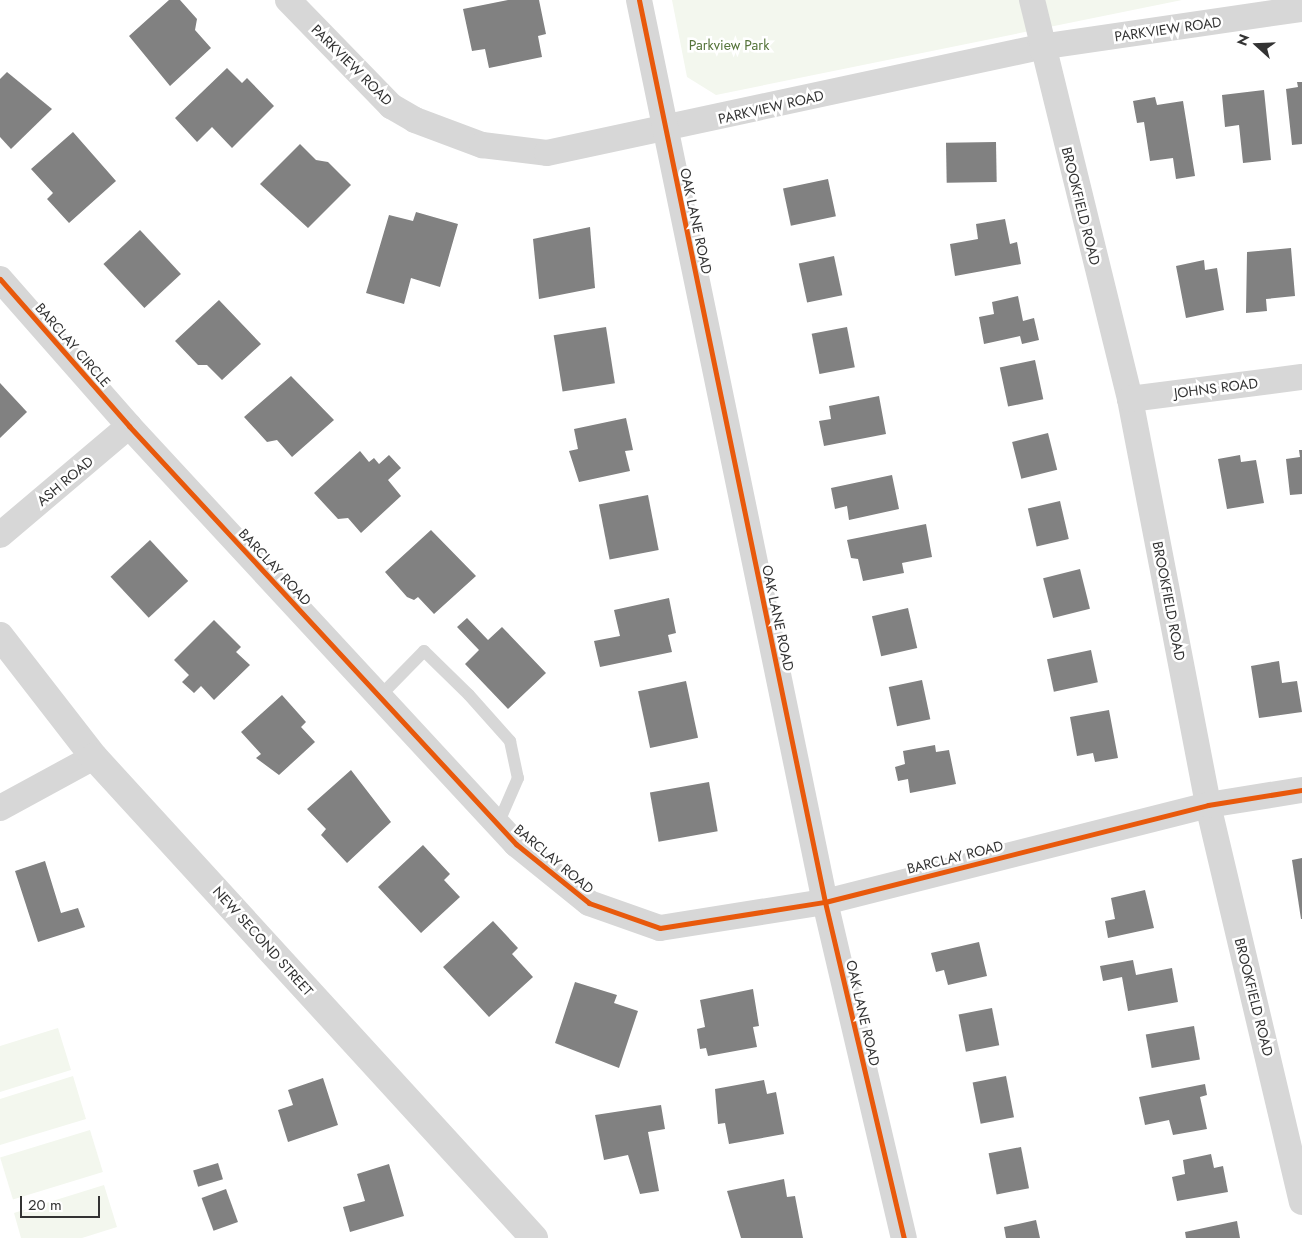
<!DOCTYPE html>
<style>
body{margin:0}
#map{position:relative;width:1302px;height:1238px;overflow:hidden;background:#fff;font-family:Jost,sans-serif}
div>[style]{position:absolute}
.green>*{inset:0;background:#f3f7ee;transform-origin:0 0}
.building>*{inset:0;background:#818181;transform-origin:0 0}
.service>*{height:12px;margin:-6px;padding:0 6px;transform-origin:6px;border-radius:6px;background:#d7d7d7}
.minor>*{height:26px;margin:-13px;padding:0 13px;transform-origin:13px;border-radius:13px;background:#d7d7d7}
.tertiary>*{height:28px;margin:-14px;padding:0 14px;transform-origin:14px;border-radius:14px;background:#d7d7d7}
.cycleway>*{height:5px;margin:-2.5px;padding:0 2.5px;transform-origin:2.5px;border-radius:2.5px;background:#e8590c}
span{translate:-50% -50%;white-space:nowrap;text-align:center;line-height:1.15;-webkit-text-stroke:5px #fff;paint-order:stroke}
.street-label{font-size:14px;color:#333}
.park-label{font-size:14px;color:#56743b}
.north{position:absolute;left:1232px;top:20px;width:50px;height:50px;-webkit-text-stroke:4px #fff;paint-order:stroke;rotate:290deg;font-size:14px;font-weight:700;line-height:20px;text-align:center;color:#333}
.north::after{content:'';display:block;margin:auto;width:18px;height:22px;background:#333;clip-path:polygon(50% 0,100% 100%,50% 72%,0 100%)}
.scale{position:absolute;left:20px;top:1196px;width:80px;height:22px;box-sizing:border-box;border:2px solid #333;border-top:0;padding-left:6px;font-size:15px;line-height:18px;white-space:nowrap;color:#333;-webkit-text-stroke:4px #fff;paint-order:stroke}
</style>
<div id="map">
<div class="green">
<div style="clip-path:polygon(672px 0,1182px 0,716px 95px,687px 77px)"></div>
<div style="clip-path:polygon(58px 1028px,71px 1070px,0 1092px,0 1046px)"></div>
<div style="clip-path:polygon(73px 1076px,86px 1119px,0 1145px,0 1099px)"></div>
<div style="left:90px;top:1130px;width:44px;height:94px;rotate:73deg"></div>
<div style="clip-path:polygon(104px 1185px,117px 1227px,82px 1238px,21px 1238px,14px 1213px)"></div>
</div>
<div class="building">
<div style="clip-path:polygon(169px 0,180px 0,197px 19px,195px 30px,211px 48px,170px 86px,129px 36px)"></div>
<div style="clip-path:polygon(508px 0,539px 0,546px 34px,538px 36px,542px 57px,489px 68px,485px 49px,472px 51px,463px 9px)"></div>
<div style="clip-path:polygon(227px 68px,242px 83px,247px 78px,274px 106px,232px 148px,212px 127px,197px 142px,175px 118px)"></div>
<div style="clip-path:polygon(7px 72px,52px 109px,11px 149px,0 137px,0 79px)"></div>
<div style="clip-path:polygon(1297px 82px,1302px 82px,1302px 144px,1292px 145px,1286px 89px,1298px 87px)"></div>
<div style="clip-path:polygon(1264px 90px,1271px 160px,1243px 163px,1239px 125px,1225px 127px,1222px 95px)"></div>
<div style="clip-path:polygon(1155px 97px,1157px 105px,1183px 101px,1195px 176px,1176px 179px,1173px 158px,1150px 161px,1144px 122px,1137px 123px,1133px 101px)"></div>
<div style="clip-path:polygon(73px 132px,116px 181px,69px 223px,47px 199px,53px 193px,31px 169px)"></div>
<div style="left:996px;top:142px;width:40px;height:50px;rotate:89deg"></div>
<div style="clip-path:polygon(300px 144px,316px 160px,328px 162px,351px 185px,308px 228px,260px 184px)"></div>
<div style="left:828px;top:179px;width:38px;height:46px;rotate:78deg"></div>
<div style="clip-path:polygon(416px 212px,458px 224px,440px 287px,411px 278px,404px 304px,366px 293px,389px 215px,413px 221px)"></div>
<div style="clip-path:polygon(1005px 219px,1010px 244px,1017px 242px,1021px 264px,955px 276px,950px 244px,978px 239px,976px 224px)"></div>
<div style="clip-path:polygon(590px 227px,595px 288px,539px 299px,533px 239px)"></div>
<div style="left:140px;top:230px;width:60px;height:50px;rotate:47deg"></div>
<div style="clip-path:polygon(1291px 248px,1295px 296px,1266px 299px,1267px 311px,1246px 313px,1247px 252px)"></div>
<div style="left:834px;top:256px;width:40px;height:36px;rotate:78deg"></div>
<div style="clip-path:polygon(1204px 260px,1205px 270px,1217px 268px,1224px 310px,1186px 318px,1176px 266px)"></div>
<div style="clip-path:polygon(1018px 296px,1023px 321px,1034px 318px,1039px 340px,1022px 344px,1020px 336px,984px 344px,979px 317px,994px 314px,992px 302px)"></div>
<div style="clip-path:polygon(219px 300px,261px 344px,222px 380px,207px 365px,198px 365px,175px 341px)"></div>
<div style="left:606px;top:327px;width:57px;height:53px;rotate:81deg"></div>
<div style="left:847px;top:327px;width:41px;height:36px;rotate:79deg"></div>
<div style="left:1035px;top:360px;width:40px;height:36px;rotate:78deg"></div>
<div style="clip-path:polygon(291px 376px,334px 420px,292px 457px,277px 440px,267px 442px,244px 417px)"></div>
<div style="clip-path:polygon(0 383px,27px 412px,0 438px)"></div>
<div style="clip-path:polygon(879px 396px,886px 434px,824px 446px,819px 421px,831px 419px,829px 406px)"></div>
<div style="clip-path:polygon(626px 418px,633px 450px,625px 451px,630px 471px,579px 482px,569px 451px,578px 449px,574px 429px)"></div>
<div style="left:1048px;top:433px;width:38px;height:37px;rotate:76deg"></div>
<div style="clip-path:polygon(1299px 450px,1302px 450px,1302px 494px,1290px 495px,1286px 459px,1300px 457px)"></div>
<div style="clip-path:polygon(360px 451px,369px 462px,374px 458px,379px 464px,389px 455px,401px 468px,388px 480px,401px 496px,361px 533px,348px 518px,338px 519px,314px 493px)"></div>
<div style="clip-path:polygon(1240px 455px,1241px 462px,1256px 460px,1264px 503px,1227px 509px,1218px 459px)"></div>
<div style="clip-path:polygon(892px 475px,899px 509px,849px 520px,847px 506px,835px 509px,831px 488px)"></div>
<div style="left:648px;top:495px;width:56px;height:50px;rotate:79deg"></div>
<div style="left:1060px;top:501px;width:39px;height:33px;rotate:77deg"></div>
<div style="clip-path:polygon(926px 524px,932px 557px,902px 563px,904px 573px,863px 581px,858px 559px,851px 558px,847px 540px)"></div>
<div style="clip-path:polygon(431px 530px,476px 576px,434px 614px,418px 597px,414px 600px,407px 597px,385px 572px)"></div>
<div style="left:150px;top:540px;width:56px;height:54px;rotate:47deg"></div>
<div style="left:1080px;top:569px;width:41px;height:38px;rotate:76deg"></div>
<div style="clip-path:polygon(669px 598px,676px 633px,668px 635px,672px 652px,600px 667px,594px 641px,620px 636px,614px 610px)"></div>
<div style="left:908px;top:608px;width:41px;height:37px;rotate:77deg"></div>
<div style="clip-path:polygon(467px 618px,488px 640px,502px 627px,546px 673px,508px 709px,465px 664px,479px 650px,457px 627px)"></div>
<div style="clip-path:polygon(214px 620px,241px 647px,236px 652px,250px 665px,214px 700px,201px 686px,194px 693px,182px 682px,189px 675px,174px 660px)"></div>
<div style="left:1091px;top:650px;width:33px;height:45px;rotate:78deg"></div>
<div style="clip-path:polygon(1279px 661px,1282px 683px,1297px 681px,1302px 712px,1259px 718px,1251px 666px)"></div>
<div style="left:922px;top:680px;width:40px;height:34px;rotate:78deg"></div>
<div style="left:686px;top:681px;width:58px;height:49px;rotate:78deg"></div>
<div style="clip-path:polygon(282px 695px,306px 722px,301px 727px,315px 742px,279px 775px,256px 758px,261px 754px,241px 732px)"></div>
<div style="clip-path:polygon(1109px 710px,1118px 758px,1095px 762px,1093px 753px,1077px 756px,1070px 717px)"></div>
<div style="clip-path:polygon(935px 745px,936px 752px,949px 750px,956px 784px,910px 793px,908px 779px,898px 781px,895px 767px,905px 764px,903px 751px)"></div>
<div style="clip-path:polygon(351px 770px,391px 822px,347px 863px,321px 835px,326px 829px,307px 809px)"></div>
<div style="left:709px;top:782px;width:50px;height:60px;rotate:80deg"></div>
<div style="clip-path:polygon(423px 845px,450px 874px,444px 880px,460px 897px,421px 933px,378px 887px)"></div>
<div style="clip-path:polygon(1302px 858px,1302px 919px,1301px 919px,1292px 860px)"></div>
<div style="clip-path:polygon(45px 861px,61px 913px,78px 908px,85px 927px,38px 942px,15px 871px)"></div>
<div style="clip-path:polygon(1145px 890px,1154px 928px,1108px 938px,1105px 921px,1115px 919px,1111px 898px)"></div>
<div style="clip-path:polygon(493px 921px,518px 948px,512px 954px,533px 977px,489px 1017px,443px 967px)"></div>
<div style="clip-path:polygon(979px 942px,987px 976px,948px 985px,944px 970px,936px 972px,931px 953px)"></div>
<div style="clip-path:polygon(1133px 960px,1136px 975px,1172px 968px,1178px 1002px,1128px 1011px,1122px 977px,1103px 981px,1100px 966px)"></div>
<div style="clip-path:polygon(575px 982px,617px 995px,614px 1003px,638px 1011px,619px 1068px,555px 1043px)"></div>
<div style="clip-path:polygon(753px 989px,759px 1026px,753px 1027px,757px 1047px,708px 1056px,706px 1048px,700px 1049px,697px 1029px,705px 1027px,700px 1000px)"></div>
<div style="left:992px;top:1008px;width:38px;height:34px;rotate:79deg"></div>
<div style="left:1194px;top:1026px;width:34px;height:49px;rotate:80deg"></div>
<div style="left:1006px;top:1076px;width:42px;height:34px;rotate:79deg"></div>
<div style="clip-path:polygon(323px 1078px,338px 1125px,288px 1142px,278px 1110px,293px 1105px,288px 1090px)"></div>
<div style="clip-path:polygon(764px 1080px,767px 1094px,776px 1092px,784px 1134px,729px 1144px,725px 1123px,718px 1124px,715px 1089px)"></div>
<div style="clip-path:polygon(1205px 1084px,1207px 1095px,1200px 1097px,1207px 1129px,1173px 1135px,1169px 1120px,1145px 1125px,1139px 1097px)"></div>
<div style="clip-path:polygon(661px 1105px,665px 1129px,648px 1132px,659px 1191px,640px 1194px,628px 1155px,604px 1160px,595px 1115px)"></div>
<div style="left:1021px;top:1147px;width:42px;height:33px;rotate:79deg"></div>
<div style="clip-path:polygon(1211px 1154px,1214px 1168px,1223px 1166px,1228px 1192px,1177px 1201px,1172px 1177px,1185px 1174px,1183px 1160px)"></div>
<div style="left:218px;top:1163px;width:17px;height:26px;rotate:73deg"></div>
<div style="clip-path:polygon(389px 1164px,404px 1216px,350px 1232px,343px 1207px,365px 1201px,357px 1174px)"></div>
<div style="clip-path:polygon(784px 1179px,787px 1197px,795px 1196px,803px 1238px,741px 1238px,727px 1191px)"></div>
<div style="left:226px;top:1189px;width:35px;height:26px;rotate:70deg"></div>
<div style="clip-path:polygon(1036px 1220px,1040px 1238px,1006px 1238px,1004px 1227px)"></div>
<div style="clip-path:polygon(1237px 1221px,1240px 1238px,1186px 1238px,1185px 1232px)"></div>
</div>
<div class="service">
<div style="left:380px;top:696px;width:63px;rotate:-45.6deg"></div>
<div style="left:424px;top:651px;width:63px;rotate:44.4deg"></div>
<div style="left:469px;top:695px;width:62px;rotate:48.3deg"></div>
<div style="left:510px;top:741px;width:38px;rotate:78deg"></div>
<div style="left:518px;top:778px;width:50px;rotate:113.5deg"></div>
</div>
<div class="minor">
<div style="left:288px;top:0;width:148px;rotate:45.8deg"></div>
<div style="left:391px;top:106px;width:28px;rotate:30deg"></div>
<div style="left:415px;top:120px;width:72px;rotate:20.5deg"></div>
<div style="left:482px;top:145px;width:65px;rotate:7deg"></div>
<div style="left:547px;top:153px;width:504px;rotate:-12.13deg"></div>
<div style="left:1040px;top:47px;width:265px;rotate:-8.3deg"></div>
<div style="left:639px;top:0;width:921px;rotate:78.35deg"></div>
<div style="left:825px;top:902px;width:345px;rotate:76.8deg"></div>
<div style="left:1032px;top:0;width:411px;rotate:76.2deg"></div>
<div style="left:1130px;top:399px;width:413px;rotate:79.1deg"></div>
<div style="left:1208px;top:805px;width:408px;rotate:76.7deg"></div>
<div style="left:0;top:279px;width:196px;rotate:48.7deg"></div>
<div style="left:129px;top:426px;width:570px;rotate:47.21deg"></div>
<div style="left:516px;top:844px;width:94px;rotate:38.9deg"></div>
<div style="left:589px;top:903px;width:75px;rotate:19.4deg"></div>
<div style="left:660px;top:928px;width:167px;rotate:-9deg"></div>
<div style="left:825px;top:902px;width:395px;rotate:-14.2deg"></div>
<div style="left:1208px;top:805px;width:95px;rotate:-9.1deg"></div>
<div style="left:1130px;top:399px;width:173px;rotate:-7.3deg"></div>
<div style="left:0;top:535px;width:169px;rotate:-40.2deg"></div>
<div style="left:0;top:808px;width:107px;rotate:-28.5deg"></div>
</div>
<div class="tertiary">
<div style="left:0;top:636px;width:153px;rotate:52.2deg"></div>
<div style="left:94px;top:757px;width:652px;rotate:47.55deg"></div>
</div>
<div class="cycleway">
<div style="left:639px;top:0;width:921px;rotate:78.35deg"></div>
<div style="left:825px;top:902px;width:345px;rotate:76.8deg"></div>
<div style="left:0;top:279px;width:196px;rotate:48.7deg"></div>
<div style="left:129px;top:426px;width:570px;rotate:47.21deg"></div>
<div style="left:516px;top:844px;width:94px;rotate:38.9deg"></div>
<div style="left:589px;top:903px;width:75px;rotate:19.4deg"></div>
<div style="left:660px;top:928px;width:167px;rotate:-9deg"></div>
<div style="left:825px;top:902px;width:395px;rotate:-14.2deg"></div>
<div style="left:1208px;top:805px;width:95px;rotate:-9.1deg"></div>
</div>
<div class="street-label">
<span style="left:1168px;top:29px;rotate:-8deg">PARKVIEW ROAD</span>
<span style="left:352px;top:65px;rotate:45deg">PARKVIEW ROAD</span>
<span style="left:771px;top:107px;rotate:-13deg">PARKVIEW ROAD</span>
<span style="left:1081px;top:206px;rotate:76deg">BROOKFIELD ROAD</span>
<span style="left:696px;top:221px;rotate:78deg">OAK LANE ROAD</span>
<span style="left:73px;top:345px;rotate:49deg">BARCLAY CIRCLE</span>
<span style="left:1216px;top:388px;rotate:-7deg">JOHNS ROAD</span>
<span style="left:65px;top:481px;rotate:-40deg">ASH ROAD</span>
<span style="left:275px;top:567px;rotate:47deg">BARCLAY ROAD</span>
<span style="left:1169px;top:601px;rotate:79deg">BROOKFIELD ROAD</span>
<span style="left:778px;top:618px;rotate:78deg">OAK LANE ROAD</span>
<span style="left:955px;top:857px;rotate:-14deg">BARCLAY ROAD</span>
<span style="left:554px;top:859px;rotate:40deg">BARCLAY ROAD</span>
<span style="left:263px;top:941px;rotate:48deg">NEW SECOND STREET</span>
<span style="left:1254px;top:997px;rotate:76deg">BROOKFIELD ROAD</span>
<span style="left:863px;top:1013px;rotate:77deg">OAK LANE ROAD</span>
</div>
<div class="park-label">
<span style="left:729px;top:45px">Parkview Park</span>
</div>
<div class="north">N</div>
<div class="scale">20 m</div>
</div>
